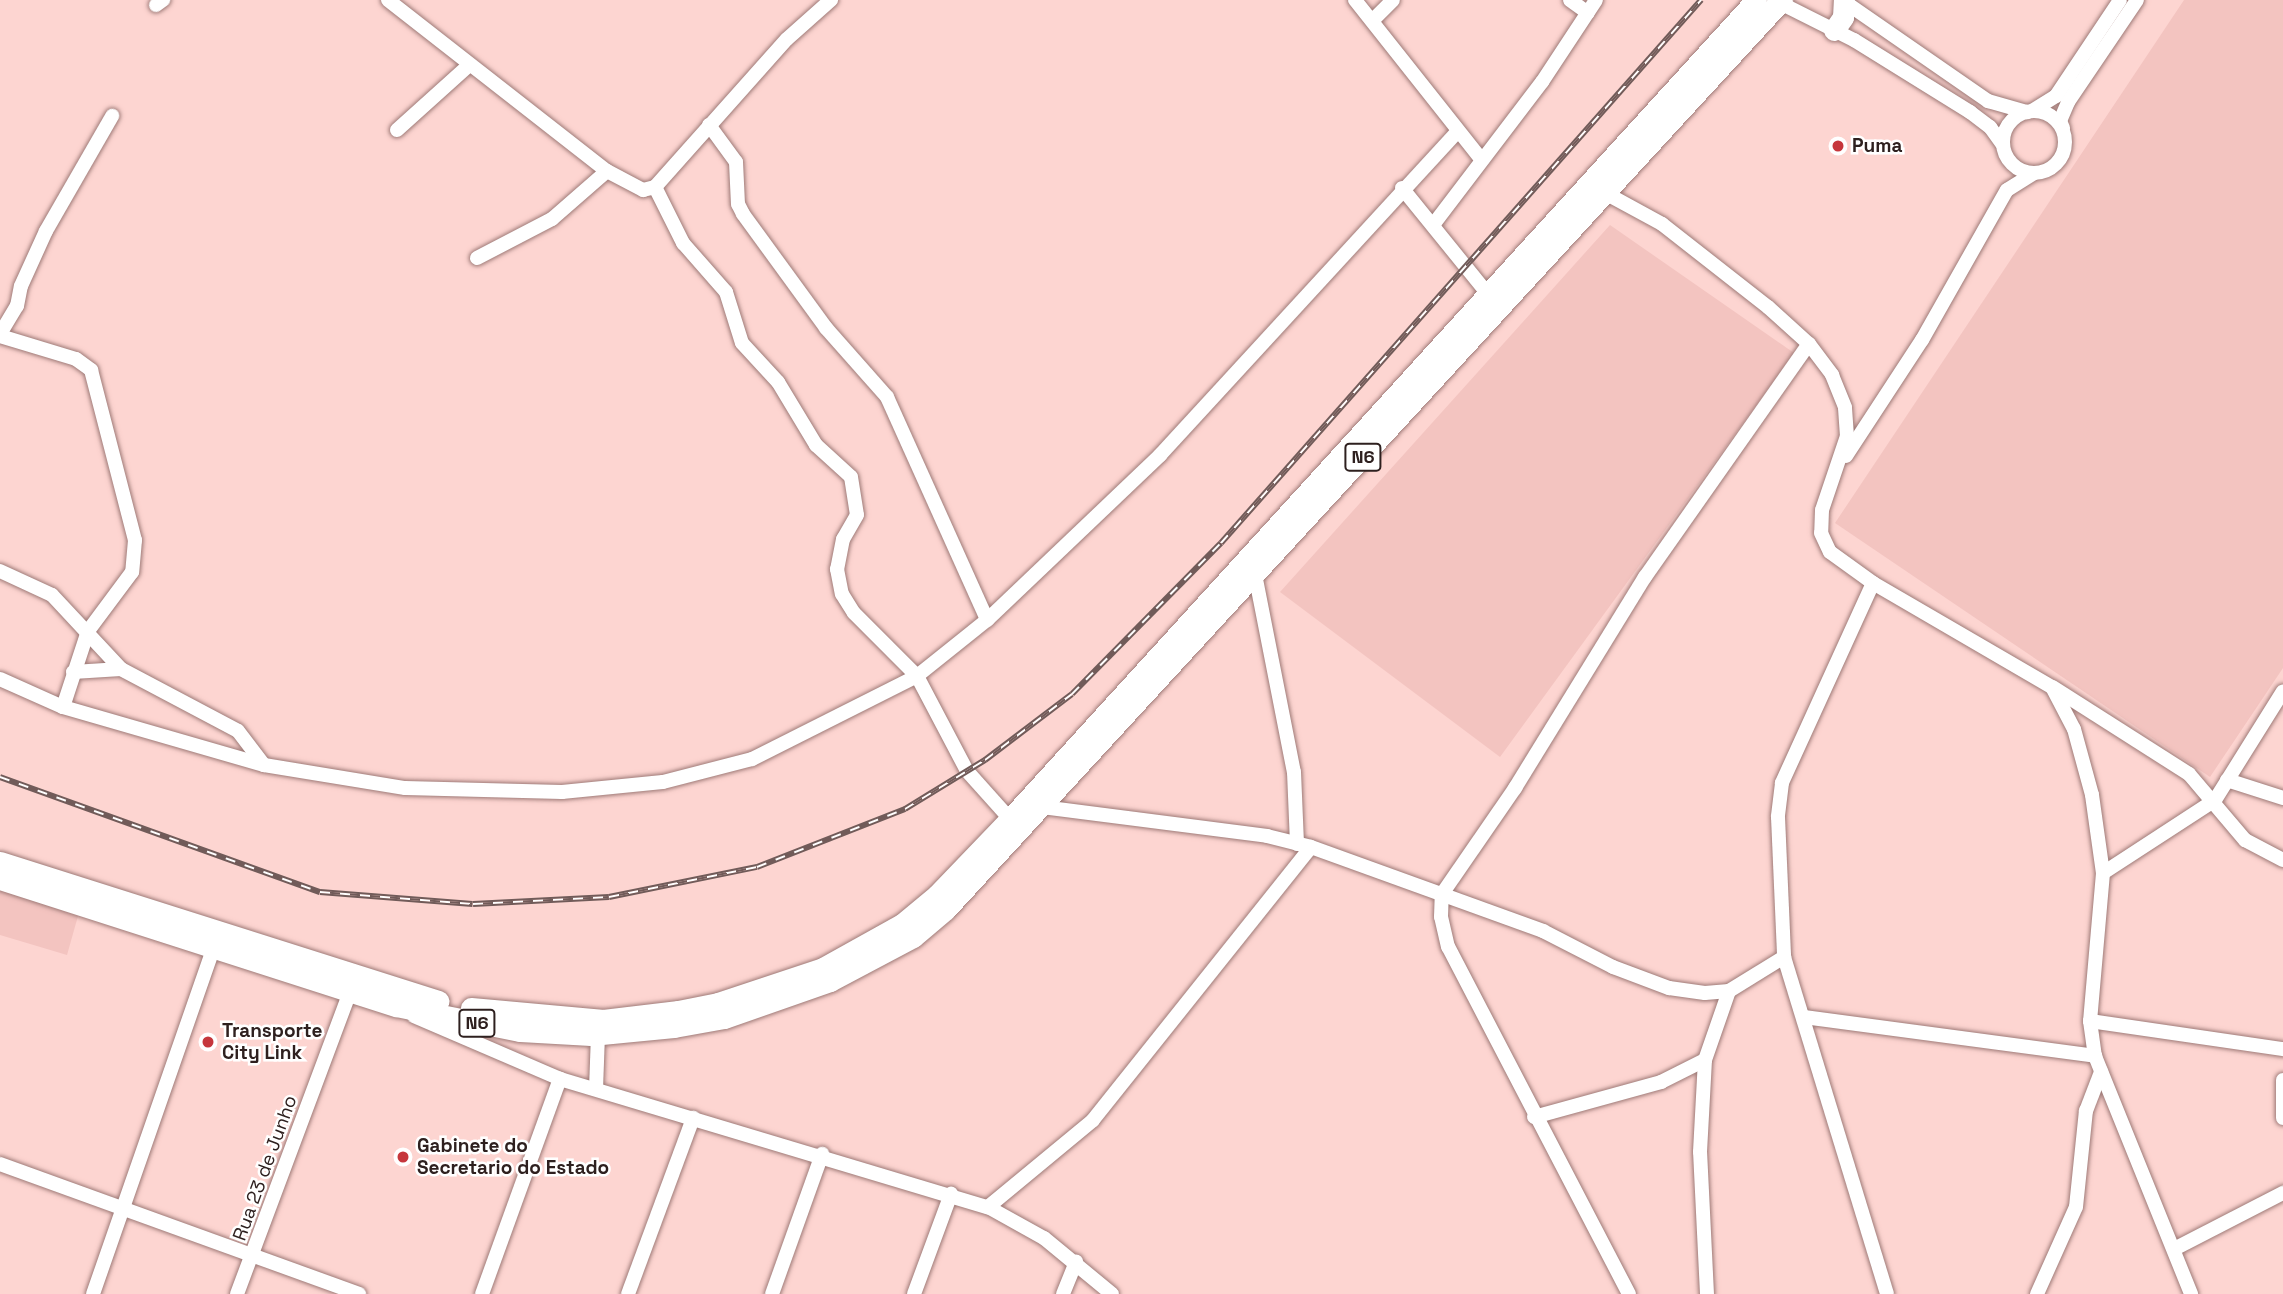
<!DOCTYPE html>
<style>
body{margin:0}
#map{position:relative;width:2283px;height:1294px;overflow:hidden;background:#fdd5d1;font-family:"Space Grotesk",sans-serif}
div>[style]{position:absolute}
.built>*{inset:0;background:#f3c4c0}
.roads{filter:drop-shadow(0 0 2px #9e7a77) drop-shadow(0 0 2px #9e7a77)}
.minor>*{height:14px;margin:-7px;padding:0 7px;transform-origin:7px;border-radius:7px;background:#fff}
.minor>.ring{margin:-7px;padding:0;box-sizing:content-box;background:none;border:14px solid #fff;border-radius:50%}
.highway>*{height:21px;margin:-10.5px;padding:0 10.5px;transform-origin:10.5px;border-radius:10.5px;background:#fff}
.rail>*{height:6px;margin-top:-3px;transform-origin:0;background:repeating-linear-gradient(90deg,#fff 0 10px,#715b59 0 20px);box-sizing:border-box;border-block:2px solid #715b59}
.dots>*{width:19px;height:19px;translate:-50% -50%;box-sizing:border-box;border:4px solid #fff;border-radius:50%}
span{translate:-50% -50%;white-space:nowrap;text-align:center;line-height:1.15;-webkit-text-stroke:5px #fff;paint-order:stroke}
.shield-label span{padding:2px 5px;background:#fff;border:2px solid;border-radius:5px;-webkit-text-stroke-width:0}
.shield-label{font-size:18px;color:#2e201f;font-weight:700}
.poi-label{font-size:19px;color:#2e201f;font-weight:700}
.left{translate:0 -50%;text-align:left}
.street-label{font-size:19px;color:#2e201f}
</style>
<div id="map">
<div class="built">
<div style="clip-path:polygon(2184px 0,2283px 0,2283px 668px,2210px 777px,1835px 523px)"></div>
<div style="clip-path:polygon(1610px 225px,1794px 353px,1500px 757px,1280px 592px)"></div>
<div style="clip-path:polygon(0 889px,78px 916px,67px 955px,0 935px)"></div>
</div>
<div class="roads">
<div class="minor">
<div style="left:388px;top:0;width:278px;rotate:38deg"></div>
<div style="left:607px;top:171px;width:41px;rotate:27.8deg"></div>
<div style="left:643px;top:190px;width:12px;rotate:-14deg"></div>
<div style="left:655px;top:187px;width:198px;rotate:-48.3deg"></div>
<div style="left:787px;top:39px;width:59px;rotate:-41.6deg"></div>
<div style="left:1355px;top:0;width:204px;rotate:51.6deg"></div>
<div style="left:1570px;top:0;width:22px;rotate:36deg"></div>
<div style="left:1774px;top:0;width:89px;rotate:26.6deg"></div>
<div style="left:1854px;top:40px;width:137px;rotate:31.8deg"></div>
<div style="left:1970px;top:112px;width:25px;rotate:37deg"></div>
<div style="left:1990px;top:127px;width:22px;rotate:54deg"></div>
<div style="left:1842px;top:0;width:178px;rotate:34.7deg"></div>
<div style="left:1988px;top:101px;width:41px;rotate:15.8deg"></div>
<div style="left:156px;top:5px;width:9px;rotate:-36deg"></div>
<div style="left:1373px;top:20px;width:28px;rotate:-45deg"></div>
<div class="ring" style="left:2003px;top:111px;width:48px;height:48px"></div>
<div style="left:2032px;top:111px;width:28px;rotate:-32deg"></div>
<div style="left:2056px;top:96px;width:115px;rotate:-56.3deg"></div>
<div style="left:709px;top:125px;width:46px;rotate:53.9deg"></div>
<div style="left:736px;top:162px;width:42px;rotate:87.3deg"></div>
<div style="left:738px;top:204px;width:11px;rotate:63deg"></div>
<div style="left:743px;top:214px;width:141px;rotate:53.9deg"></div>
<div style="left:826px;top:328px;width:92px;rotate:48.5deg"></div>
<div style="left:887px;top:397px;width:244px;rotate:65.8deg"></div>
<div style="left:2063px;top:128px;width:8px;rotate:-113deg"></div>
<div style="left:2060px;top:121px;width:21px;rotate:-67deg"></div>
<div style="left:2068px;top:102px;width:123px;rotate:-55.9deg"></div>
<div style="left:397px;top:130px;width:96px;rotate:-42deg"></div>
<div style="left:655px;top:187px;width:63px;rotate:63.4deg"></div>
<div style="left:683px;top:243px;width:65px;rotate:48.7deg"></div>
<div style="left:726px;top:292px;width:53px;rotate:72.6deg"></div>
<div style="left:742px;top:343px;width:53px;rotate:47.3deg"></div>
<div style="left:778px;top:382px;width:74px;rotate:58.9deg"></div>
<div style="left:816px;top:445px;width:47px;rotate:42.4deg"></div>
<div style="left:851px;top:477px;width:38px;rotate:81deg"></div>
<div style="left:857px;top:515px;width:28px;rotate:120deg"></div>
<div style="left:843px;top:539px;width:31px;rotate:101deg"></div>
<div style="left:837px;top:569px;width:25px;rotate:79deg"></div>
<div style="left:842px;top:594px;width:22px;rotate:58deg"></div>
<div style="left:854px;top:613px;width:89px;rotate:45deg"></div>
<div style="left:917px;top:676px;width:107px;rotate:62.2deg"></div>
<div style="left:967px;top:771px;width:64px;rotate:48.1deg"></div>
<div style="left:1402px;top:188px;width:135px;rotate:51deg"></div>
<div style="left:1607px;top:194px;width:63px;rotate:28.6deg"></div>
<div style="left:1662px;top:224px;width:135px;rotate:38.1deg"></div>
<div style="left:1768px;top:307px;width:55px;rotate:42.1deg"></div>
<div style="left:1809px;top:344px;width:39px;rotate:53deg"></div>
<div style="left:1832px;top:375px;width:35px;rotate:68deg"></div>
<div style="left:1845px;top:408px;width:28px;rotate:86deg"></div>
<div style="left:1847px;top:436px;width:78px;rotate:108.7deg"></div>
<div style="left:1822px;top:510px;width:23px;rotate:92deg"></div>
<div style="left:1821px;top:533px;width:21px;rotate:65deg"></div>
<div style="left:1830px;top:552px;width:53px;rotate:35.8deg"></div>
<div style="left:1873px;top:583px;width:207px;rotate:30.2deg"></div>
<div style="left:2052px;top:687px;width:47px;rotate:62.4deg"></div>
<div style="left:2074px;top:729px;width:68px;rotate:74.7deg"></div>
<div style="left:2092px;top:795px;width:79px;rotate:82deg"></div>
<div style="left:2103px;top:873px;width:149px;rotate:95deg"></div>
<div style="left:2090px;top:1021px;width:35px;rotate:82deg"></div>
<div style="left:2095px;top:1056px;width:257px;rotate:68deg"></div>
<div style="left:1433px;top:225px;width:180px;rotate:-52.7deg"></div>
<div style="left:1542px;top:82px;width:98px;rotate:-56.6deg"></div>
<div style="left:477px;top:258px;width:85px;rotate:-27.5deg"></div>
<div style="left:552px;top:219px;width:73px;rotate:-41.1deg"></div>
<div style="left:0;top:334px;width:33px;rotate:-59deg"></div>
<div style="left:17px;top:306px;width:20px;rotate:-79deg"></div>
<div style="left:21px;top:286px;width:60px;rotate:-65.6deg"></div>
<div style="left:46px;top:231px;width:133px;rotate:-60.1deg"></div>
<div style="left:0;top:336px;width:79px;rotate:16.8deg"></div>
<div style="left:76px;top:359px;width:19px;rotate:36deg"></div>
<div style="left:91px;top:370px;width:176px;rotate:75.5deg"></div>
<div style="left:135px;top:540px;width:32px;rotate:95deg"></div>
<div style="left:132px;top:572px;width:74px;rotate:126.7deg"></div>
<div style="left:88px;top:631px;width:80px;rotate:108.2deg"></div>
<div style="left:1846px;top:456px;width:139px;rotate:-56.8deg"></div>
<div style="left:1922px;top:340px;width:172px;rotate:-60.5deg"></div>
<div style="left:2007px;top:190px;width:31px;rotate:-32deg"></div>
<div style="left:0;top:571px;width:57px;rotate:24.8deg"></div>
<div style="left:52px;top:595px;width:101px;rotate:47deg"></div>
<div style="left:121px;top:669px;width:132px;rotate:27.9deg"></div>
<div style="left:238px;top:731px;width:43px;rotate:52.6deg"></div>
<div style="left:1255px;top:574px;width:202px;rotate:78.9deg"></div>
<div style="left:1294px;top:772px;width:72px;rotate:87.6deg"></div>
<div style="left:1873px;top:583px;width:220px;rotate:114.5deg"></div>
<div style="left:1782px;top:783px;width:34px;rotate:97deg"></div>
<div style="left:1778px;top:817px;width:140px;rotate:87.5deg"></div>
<div style="left:1784px;top:957px;width:352px;rotate:73deg"></div>
<div style="left:73px;top:672px;width:48px;rotate:-3.6deg"></div>
<div style="left:0;top:679px;width:69px;rotate:24deg"></div>
<div style="left:63px;top:707px;width:209px;rotate:16.1deg"></div>
<div style="left:264px;top:765px;width:143px;rotate:9.3deg"></div>
<div style="left:405px;top:788px;width:157px;rotate:1.5deg"></div>
<div style="left:562px;top:792px;width:101px;rotate:-5.7deg"></div>
<div style="left:663px;top:782px;width:92px;rotate:-14.5deg"></div>
<div style="left:752px;top:759px;width:185px;rotate:-26.7deg"></div>
<div style="left:917px;top:676px;width:90px;rotate:-38.7deg"></div>
<div style="left:987px;top:620px;width:239px;rotate:-43.6deg"></div>
<div style="left:1160px;top:455px;width:439px;rotate:-47.4deg"></div>
<div style="left:2054px;top:688px;width:160px;rotate:32.5deg"></div>
<div style="left:2189px;top:774px;width:87px;rotate:49.7deg"></div>
<div style="left:2245px;top:840px;width:43px;rotate:27.8deg"></div>
<div style="left:2227px;top:780px;width:59px;rotate:17.8deg"></div>
<div style="left:1042px;top:807px;width:227px;rotate:7.3deg"></div>
<div style="left:1267px;top:836px;width:45px;rotate:14deg"></div>
<div style="left:1311px;top:847px;width:247px;rotate:19.9deg"></div>
<div style="left:1543px;top:931px;width:79px;rotate:27.2deg"></div>
<div style="left:1613px;top:967px;width:60px;rotate:20.6deg"></div>
<div style="left:1669px;top:988px;width:36px;rotate:8deg"></div>
<div style="left:1705px;top:993px;width:24px;rotate:-5deg"></div>
<div style="left:1729px;top:991px;width:65px;rotate:-31.7deg"></div>
<div style="left:2103px;top:873px;width:134px;rotate:-33.1deg"></div>
<div style="left:2215px;top:800px;width:128px;rotate:-58deg"></div>
<div style="left:414px;top:1016px;width:159px;rotate:23.3deg"></div>
<div style="left:560px;top:1079px;width:447px;rotate:16.7deg"></div>
<div style="left:988px;top:1207px;width:64px;rotate:29deg"></div>
<div style="left:1044px;top:1238px;width:88px;rotate:39.5deg"></div>
<div style="left:1804px;top:1017px;width:294px;rotate:7.6deg"></div>
<div style="left:2090px;top:1021px;width:195px;rotate:8.3deg"></div>
<div style="left:2283px;top:1080px;width:38px;rotate:90deg"></div>
<div style="left:596px;top:1089px;width:55px;rotate:-87.9deg"></div>
<div style="left:1534px;top:1117px;width:132px;rotate:-15.4deg"></div>
<div style="left:1661px;top:1082px;width:49px;rotate:-26.6deg"></div>
<div style="left:0;top:1164px;width:382px;rotate:19.9deg"></div>
<div style="left:988px;top:1207px;width:136px;rotate:-39.6deg"></div>
<div style="left:1093px;top:1120px;width:349px;rotate:-51.4deg"></div>
<div style="left:2174px;top:1249px;width:123px;rotate:-27.2deg"></div>
<div style="left:93px;top:1294px;width:368px;rotate:-70.8deg"></div>
<div style="left:237px;top:1294px;width:331px;rotate:-69.5deg"></div>
<div style="left:482px;top:1294px;width:229px;rotate:-70.1deg"></div>
<div style="left:628px;top:1294px;width:188px;rotate:-69.7deg"></div>
<div style="left:772px;top:1294px;width:149px;rotate:-70.3deg"></div>
<div style="left:914px;top:1294px;width:107px;rotate:-69.7deg"></div>
<div style="left:1063px;top:1294px;width:35px;rotate:-68deg"></div>
<div style="left:1629px;top:1294px;width:391px;rotate:-117.5deg"></div>
<div style="left:1448px;top:947px;width:31px;rotate:-103deg"></div>
<div style="left:1441px;top:917px;width:23px;rotate:-88deg"></div>
<div style="left:1442px;top:894px;width:129px;rotate:-55.4deg"></div>
<div style="left:1515px;top:788px;width:248px;rotate:-58.4deg"></div>
<div style="left:1645px;top:577px;width:285px;rotate:-54.9deg"></div>
<div style="left:1707px;top:1294px;width:142px;rotate:-92.8deg"></div>
<div style="left:1700px;top:1152px;width:92px;rotate:-86.9deg"></div>
<div style="left:1705px;top:1060px;width:73px;rotate:-70.8deg"></div>
<div style="left:2037px;top:1294px;width:95px;rotate:-65.9deg"></div>
<div style="left:2076px;top:1207px;width:97px;rotate:-84.1deg"></div>
<div style="left:2086px;top:1111px;width:42px;rotate:-69deg"></div>
</div>
<div class="highway">
<div style="left:1834px;top:30px;width:16px;rotate:-55deg"></div>
<div style="left:1843px;top:17px;width:17px;rotate:-87deg"></div>
<div style="left:0;top:862px;width:460px;rotate:17.6deg"></div>
<div style="left:0;top:879px;width:416px;rotate:17.8deg"></div>
<div style="left:396px;top:1006px;width:126px;rotate:11.4deg"></div>
<div style="left:520px;top:1031px;width:71px;rotate:3.2deg"></div>
<div style="left:591px;top:1035px;width:83px;rotate:-5.5deg"></div>
<div style="left:674px;top:1027px;width:51px;rotate:-10.2deg"></div>
<div style="left:724px;top:1018px;width:112px;rotate:-19.2deg"></div>
<div style="left:830px;top:981px;width:94px;rotate:-27.9deg"></div>
<div style="left:913px;top:937px;width:43px;rotate:-40.3deg"></div>
<div style="left:946px;top:909px;width:1235px;rotate:-47.4deg"></div>
<div style="left:471px;top:1008px;width:133px;rotate:5.2deg"></div>
<div style="left:603px;top:1020px;width:76px;rotate:-6.8deg"></div>
<div style="left:678px;top:1011px;width:41px;rotate:-11.3deg"></div>
<div style="left:718px;top:1003px;width:111px;rotate:-18.4deg"></div>
<div style="left:823px;top:968px;width:90px;rotate:-29.1deg"></div>
<div style="left:902px;top:924px;width:45px;rotate:-39.6deg"></div>
<div style="left:937px;top:895px;width:105px;rotate:-46.2deg"></div>
<div style="left:1010px;top:819px;width:1108px;rotate:-47.67deg"></div>
</div>
</div>
<div class="rail">
<div style="left:0;top:777px;width:340px;rotate:19.8deg"></div>
<div style="left:320px;top:892px;width:153px;rotate:4.5deg"></div>
<div style="left:473px;top:904px;width:136px;rotate:-2.9deg"></div>
<div style="left:609px;top:897px;width:151px;rotate:-11.5deg"></div>
<div style="left:757px;top:867px;width:159px;rotate:-21.4deg"></div>
<div style="left:905px;top:809px;width:94px;rotate:-31.5deg"></div>
<div style="left:985px;top:760px;width:109px;rotate:-37.2deg"></div>
<div style="left:1072px;top:694px;width:212px;rotate:-45.4deg"></div>
<div style="left:1221px;top:543px;width:725px;rotate:-48.52deg"></div>
</div>
<div class="dots">
<div style="left:1838px;top:146px;background:#c6363c"></div>
<div style="left:208px;top:1042px;background:#c6363c"></div>
<div style="left:403px;top:1157px;background:#c6363c"></div>
</div>
<div class="shield-label">
<span style="left:1363px;top:457px">N6</span>
<span style="left:477px;top:1023px">N6</span>
</div>
<div class="poi-label">
<span class="left" style="left:1852px;top:146px">Puma</span>
<span class="left" style="left:222px;top:1042px">Transporte<br>City Link</span>
<span class="left" style="left:417px;top:1157px">Gabinete do<br>Secretario do Estado</span>
</div>
<div class="street-label">
<span style="left:265px;top:1168px;rotate:-70deg">Rua 23 de Junho</span>
</div>
</div>
